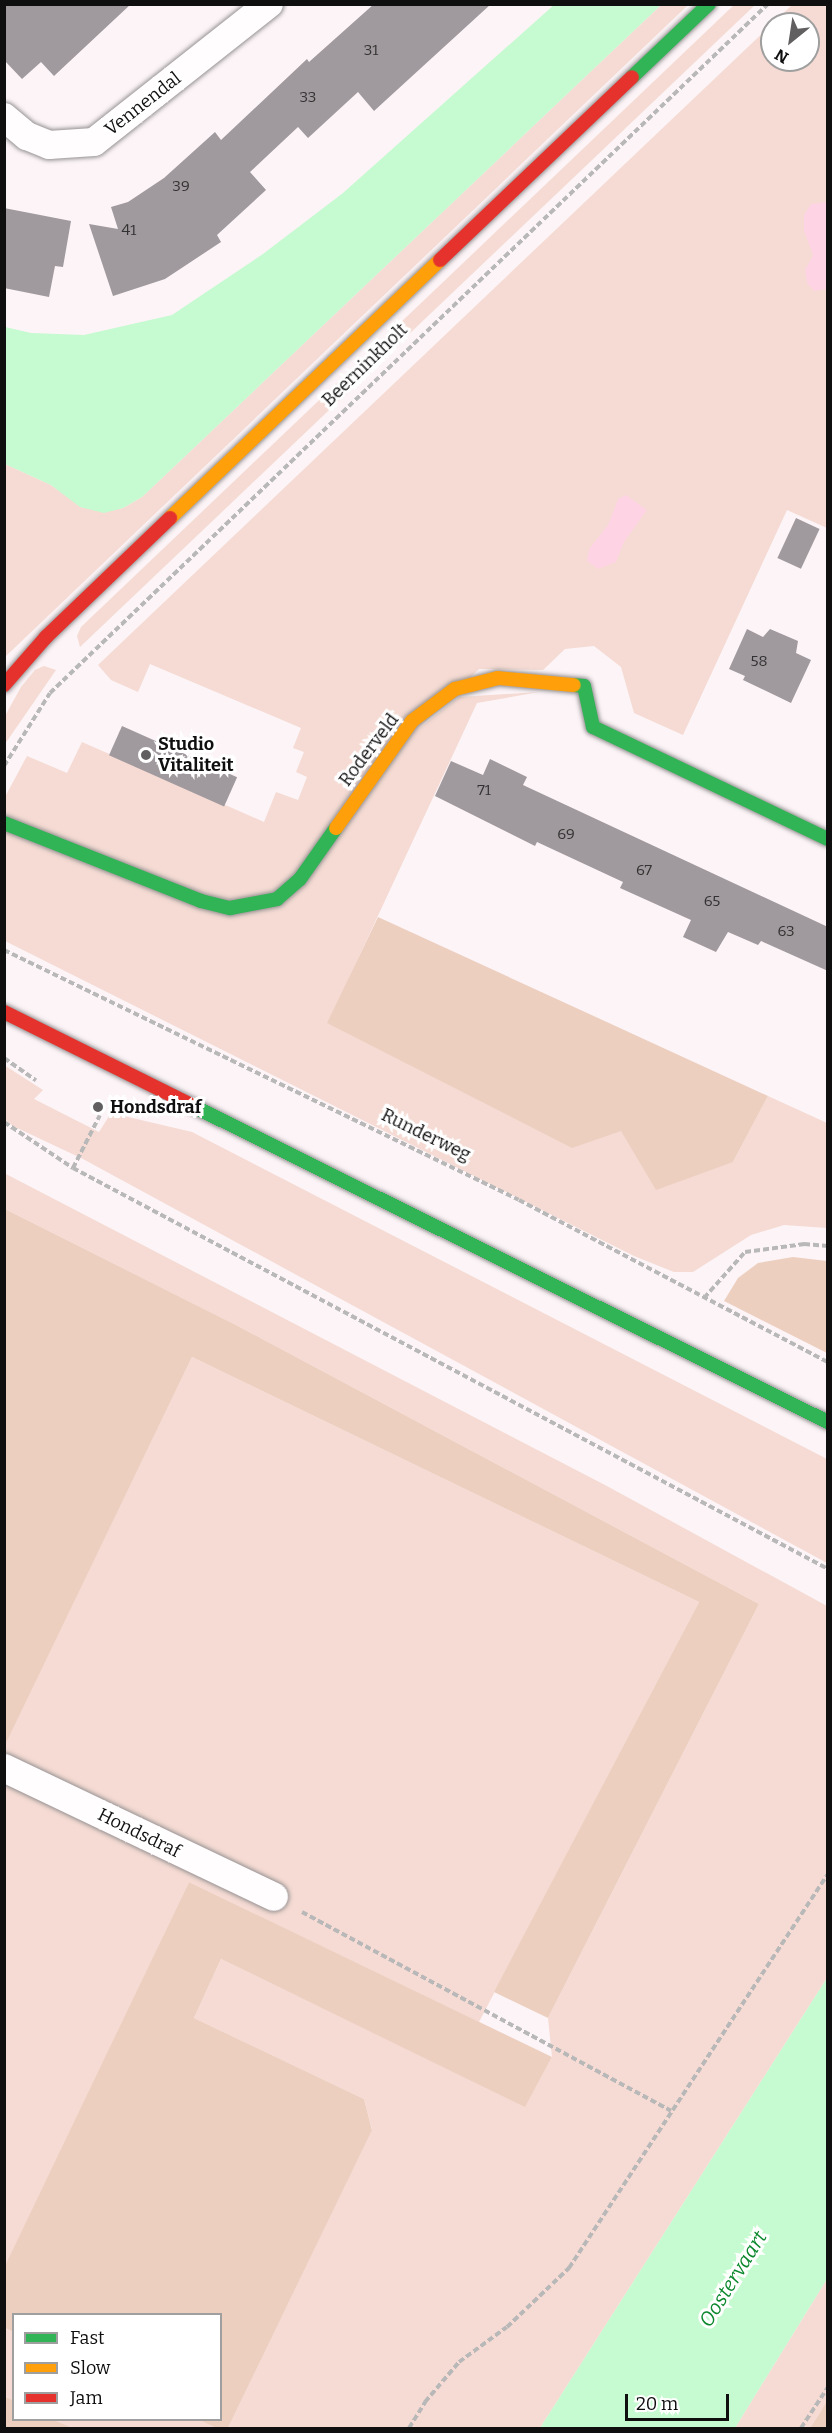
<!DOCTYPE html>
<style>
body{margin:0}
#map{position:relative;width:832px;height:2433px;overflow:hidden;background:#fcf4f7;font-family:Bitter,serif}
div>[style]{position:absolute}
.green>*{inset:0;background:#f5dbd3}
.forest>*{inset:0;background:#edcfc0}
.sand>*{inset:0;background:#fed4e4}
.water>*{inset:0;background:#c6fad0}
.building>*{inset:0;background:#a0999d;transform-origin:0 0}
.path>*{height:4px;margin-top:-2px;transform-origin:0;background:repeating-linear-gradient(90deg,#b9b8b8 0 6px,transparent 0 9px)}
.roads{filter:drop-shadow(0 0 2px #969293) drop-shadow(0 0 2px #969293)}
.street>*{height:28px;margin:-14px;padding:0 14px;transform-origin:14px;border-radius:14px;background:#fffdfe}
.fast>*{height:14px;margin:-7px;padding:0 7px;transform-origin:7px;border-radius:7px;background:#30b455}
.slow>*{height:14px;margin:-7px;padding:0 7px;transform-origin:7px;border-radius:7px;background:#ff9f0a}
.jam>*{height:14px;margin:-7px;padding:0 7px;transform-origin:7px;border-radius:7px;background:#e5322d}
.dots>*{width:16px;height:16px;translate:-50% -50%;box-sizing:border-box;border:3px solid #fff;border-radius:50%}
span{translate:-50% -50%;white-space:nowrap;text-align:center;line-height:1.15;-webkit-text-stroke:6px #fff;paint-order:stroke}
.number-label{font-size:15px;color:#333232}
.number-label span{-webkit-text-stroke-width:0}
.street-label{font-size:18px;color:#0f0f0f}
.poi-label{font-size:18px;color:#0f0f0f;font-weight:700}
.left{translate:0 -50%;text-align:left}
.water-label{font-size:20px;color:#0b882d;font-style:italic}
.frame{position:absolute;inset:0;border:6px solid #0f0f0f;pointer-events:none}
.legend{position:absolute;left:12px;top:2313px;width:210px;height:108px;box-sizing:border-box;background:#fff;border:2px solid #9f9f9f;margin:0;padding:8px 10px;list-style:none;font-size:18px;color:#0f0f0f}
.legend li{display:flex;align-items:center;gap:12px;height:30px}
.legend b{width:30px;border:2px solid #9f9f9f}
.north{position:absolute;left:760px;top:12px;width:60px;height:60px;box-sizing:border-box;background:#fff;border:2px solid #9f9f9f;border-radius:50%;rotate:210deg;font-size:16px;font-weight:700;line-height:24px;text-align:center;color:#0f0f0f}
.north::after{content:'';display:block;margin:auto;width:21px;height:27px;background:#625f60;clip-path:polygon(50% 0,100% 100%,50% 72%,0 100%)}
.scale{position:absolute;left:625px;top:2394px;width:104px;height:27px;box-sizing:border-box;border:3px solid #0f0f0f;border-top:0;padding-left:8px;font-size:18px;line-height:21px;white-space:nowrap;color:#0f0f0f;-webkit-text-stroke:4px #fff;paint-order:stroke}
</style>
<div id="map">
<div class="green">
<div style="clip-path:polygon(735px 4px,755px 5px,80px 647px,77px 636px,81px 627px)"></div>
<div style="clip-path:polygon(661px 5px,688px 5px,5px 657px,5px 464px,51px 485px,81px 507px,104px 512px,123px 508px,142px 497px)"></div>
<div style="clip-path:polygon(evenodd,792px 5px,827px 5px,827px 528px,787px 510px,683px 735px,634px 713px,621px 667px,594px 646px,565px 649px,543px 670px,479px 669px,418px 729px,459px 697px,539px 692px,477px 703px,328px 1023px,621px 1131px,733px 1162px,768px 1096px,827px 1123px,827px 1228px,784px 1225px,751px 1235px,693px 1272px,674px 1272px,634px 1256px,5px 941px,5px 797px,27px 756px,67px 773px,82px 742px,264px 822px,276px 792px,298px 800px,307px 777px,296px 772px,304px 752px,293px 748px,301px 728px,150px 664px,138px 692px,111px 680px,98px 665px,792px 5px,772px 24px,808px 24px,808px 60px,772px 60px,772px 24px)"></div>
<div style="clip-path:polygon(44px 666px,56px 670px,5px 744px,5px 716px,21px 687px,35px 670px)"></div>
<div style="clip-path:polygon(4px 1065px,43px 1090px,34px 1099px,99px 1132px,111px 1113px,192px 1132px,827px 1459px,827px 1563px,83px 1159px,13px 1126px,5px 1119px)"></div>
<div style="clip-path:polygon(4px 1173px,605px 1485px,827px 1606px,827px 1978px,540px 2428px,228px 2428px,372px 2129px,364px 2099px,194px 2018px,221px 1959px,525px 2106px,552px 2057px,548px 2018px,759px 1604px,236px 1325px,5px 1209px)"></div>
<div style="clip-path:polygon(192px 1357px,699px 1602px,479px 2022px,189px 1882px,6px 2267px,4px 1745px)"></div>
<div style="clip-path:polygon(827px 2279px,827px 2400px,821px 2411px,810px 2428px,735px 2428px)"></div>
<div style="clip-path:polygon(4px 2328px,13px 2332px,13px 2400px,5px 2396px)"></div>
<div style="clip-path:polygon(54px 2420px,199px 2420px,216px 2428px,73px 2428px)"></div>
</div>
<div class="forest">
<div style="clip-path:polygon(378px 917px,768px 1096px,733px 1162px,656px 1190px,621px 1131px,572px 1148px,327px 1023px)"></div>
<div style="clip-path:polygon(5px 1209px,236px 1325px,759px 1604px,548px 2018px,494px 1992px,699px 1602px,192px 1357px,5px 1745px)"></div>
<div style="clip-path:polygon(793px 1257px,827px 1261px,827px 1353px,724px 1301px,738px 1278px,758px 1263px)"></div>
<div style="clip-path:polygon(189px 1882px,552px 2057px,525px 2107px,221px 1959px,194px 2018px,364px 2099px,372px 2130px,228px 2428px,216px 2428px,199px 2420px,220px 2420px,220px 2314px,14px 2314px,13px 2332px,5px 2328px,5px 2266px)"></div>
<div style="clip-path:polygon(4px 2396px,13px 2400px,14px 2420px,54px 2420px,73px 2428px,5px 2428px)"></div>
<div style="clip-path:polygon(827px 2400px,827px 2428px,810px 2428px,821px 2411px)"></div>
</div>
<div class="sand">
<div style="clip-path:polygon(827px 202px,827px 289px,814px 291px,807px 283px,805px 270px,813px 255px,804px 231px,804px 215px,811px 204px)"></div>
<div style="clip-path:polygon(626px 495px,647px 510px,624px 542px,616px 562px,598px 569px,587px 561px,589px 549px,608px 525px,618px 499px)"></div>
</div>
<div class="water">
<div style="clip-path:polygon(555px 4px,661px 5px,142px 497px,123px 508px,104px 513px,80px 507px,51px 485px,5px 464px,5px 327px,31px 333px,84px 335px,172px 315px,263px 254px,343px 193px)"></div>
<div style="clip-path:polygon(827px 1978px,827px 2279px,735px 2428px,540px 2428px)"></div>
</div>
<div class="building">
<div style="clip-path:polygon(4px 4px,131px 4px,54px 76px,41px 62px,22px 79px,4px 60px)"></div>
<div style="clip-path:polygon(374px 4px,491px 4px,374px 111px,358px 92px,308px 138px,298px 127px,250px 172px,266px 190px,217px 235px,221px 242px,165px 279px,113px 296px,89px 224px,118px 229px,111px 207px,128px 202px,164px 178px,215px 132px,221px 140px,307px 59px,309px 62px)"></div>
<div style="clip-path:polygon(4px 208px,71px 221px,63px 267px,55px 266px,49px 297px,4px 288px)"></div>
<div style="left:796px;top:518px;width:26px;height:44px;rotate:25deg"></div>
<div style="clip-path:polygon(747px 629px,763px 637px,770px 629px,798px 641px,796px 653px,811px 660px,791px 703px,743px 680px,745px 676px,729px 669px)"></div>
<div style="left:122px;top:726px;width:126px;height:32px;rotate:24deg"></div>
<div style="clip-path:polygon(490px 759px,527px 777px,523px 785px,828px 927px,828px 971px,761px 941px,758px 945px,728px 932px,716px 952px,683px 937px,691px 920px,620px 888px,623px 882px,537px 842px,535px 846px,435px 796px,451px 761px,483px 775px)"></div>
</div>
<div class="path">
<div style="left:4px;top:766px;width:86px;rotate:-57.8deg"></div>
<div style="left:50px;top:693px;width:995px;rotate:-43.82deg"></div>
<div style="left:4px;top:950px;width:572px;rotate:25.89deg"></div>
<div style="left:519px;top:1200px;width:349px;rotate:27.7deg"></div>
<div style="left:4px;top:1058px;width:39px;rotate:35deg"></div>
<div style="left:4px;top:1122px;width:83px;rotate:33.7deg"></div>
<div style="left:73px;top:1168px;width:855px;rotate:27.97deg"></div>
<div style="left:73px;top:1168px;width:59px;rotate:-63deg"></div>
<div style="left:704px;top:1298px;width:62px;rotate:-48.3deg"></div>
<div style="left:745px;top:1252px;width:60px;rotate:-7.7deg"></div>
<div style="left:804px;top:1244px;width:24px;rotate:5deg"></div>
<div style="left:302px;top:1912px;width:419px;rotate:28.3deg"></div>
<div style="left:409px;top:2428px;width:31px;rotate:-58deg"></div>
<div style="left:425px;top:2402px;width:52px;rotate:-49.6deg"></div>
<div style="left:459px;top:2362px;width:59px;rotate:-36.1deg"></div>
<div style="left:507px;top:2327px;width:86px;rotate:-43.6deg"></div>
<div style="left:569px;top:2268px;width:472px;rotate:-56.7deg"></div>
<div style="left:801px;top:2428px;width:49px;rotate:-56.6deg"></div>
</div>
<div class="roads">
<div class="street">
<div style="left:4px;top:117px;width:30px;rotate:40deg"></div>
<div style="left:27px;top:136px;width:24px;rotate:22deg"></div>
<div style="left:49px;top:145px;width:45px;rotate:-3.8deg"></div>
<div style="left:94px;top:142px;width:223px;rotate:-38.3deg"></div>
<div style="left:4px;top:1768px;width:299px;rotate:25.5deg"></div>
</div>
<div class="fast">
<div style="left:632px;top:77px;width:106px;rotate:-43.5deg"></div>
<div style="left:574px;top:685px;width:10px;rotate:6deg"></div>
<div style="left:584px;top:686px;width:42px;rotate:77.6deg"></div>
<div style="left:593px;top:727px;width:260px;rotate:25.5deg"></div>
<div style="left:4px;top:823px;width:212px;rotate:21.6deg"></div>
<div style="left:201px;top:901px;width:30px;rotate:14deg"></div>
<div style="left:230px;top:908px;width:48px;rotate:-10.8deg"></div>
<div style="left:277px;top:899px;width:30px;rotate:-41deg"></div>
<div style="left:300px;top:879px;width:62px;rotate:-54.8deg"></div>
<div style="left:191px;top:1105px;width:712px;rotate:26.46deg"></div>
</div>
<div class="slow">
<div style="left:170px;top:518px;width:373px;rotate:-43.7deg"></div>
<div style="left:336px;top:828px;width:131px;rotate:-54.6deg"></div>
<div style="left:412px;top:721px;width:54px;rotate:-36.7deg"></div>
<div style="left:455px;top:689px;width:44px;rotate:-14.3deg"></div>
<div style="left:498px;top:678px;width:76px;rotate:5.3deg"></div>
</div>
<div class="jam">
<div style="left:440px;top:260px;width:265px;rotate:-43.6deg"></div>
<div style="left:4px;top:685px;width:64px;rotate:-48.8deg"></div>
<div style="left:46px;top:637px;width:172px;rotate:-43.8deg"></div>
<div style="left:4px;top:1012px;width:209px;rotate:26.4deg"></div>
</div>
</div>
<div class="dots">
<div style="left:146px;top:755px;background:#625f60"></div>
<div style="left:98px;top:1107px;background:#625f60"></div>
</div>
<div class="number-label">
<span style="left:371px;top:51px">31</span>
<span style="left:308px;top:98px">33</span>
<span style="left:181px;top:187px">39</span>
<span style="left:129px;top:231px">41</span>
<span style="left:759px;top:662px">58</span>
<span style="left:484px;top:791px">71</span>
<span style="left:566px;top:835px">69</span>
<span style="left:644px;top:871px">67</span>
<span style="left:712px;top:902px">65</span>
<span style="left:786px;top:932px">63</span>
</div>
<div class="street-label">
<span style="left:143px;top:104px;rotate:-38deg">Vennendal</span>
<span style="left:365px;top:365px;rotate:-44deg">Beerninkholt</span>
<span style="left:369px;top:750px;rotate:-53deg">Roderveld</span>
<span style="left:426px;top:1135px;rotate:26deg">Runderweg</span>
<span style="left:139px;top:1833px;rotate:26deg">Hondsdraf</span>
</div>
<div class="poi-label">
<span class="left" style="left:158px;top:755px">Studio<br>Vitaliteit</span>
<span class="left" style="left:110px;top:1107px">Hondsdraf</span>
</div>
<div class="water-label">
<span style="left:733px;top:2279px;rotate:-58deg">Oostervaart</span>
</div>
<div class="frame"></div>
<ul class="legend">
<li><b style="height:8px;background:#30b455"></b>Fast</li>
<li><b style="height:8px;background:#ff9f0a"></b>Slow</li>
<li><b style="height:8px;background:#e5322d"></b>Jam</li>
</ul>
<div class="north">N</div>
<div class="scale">20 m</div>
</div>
